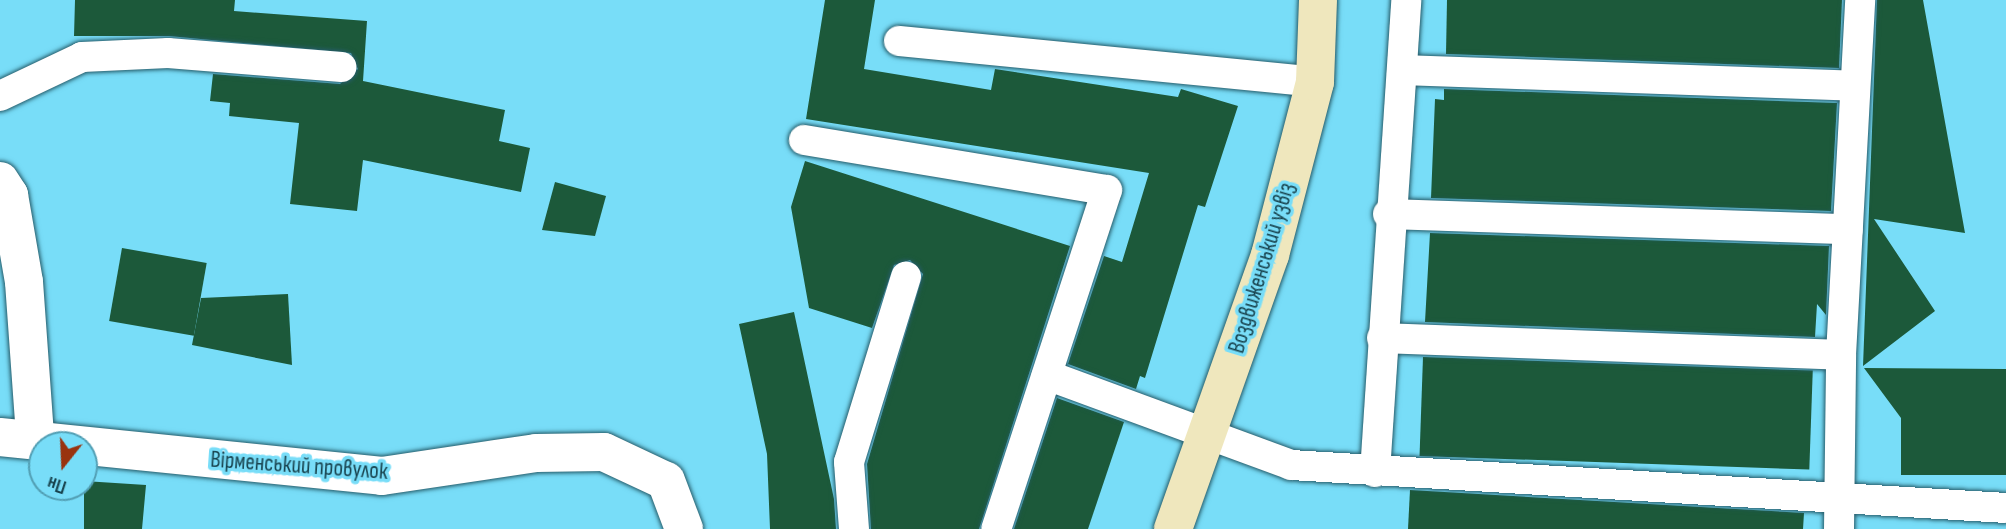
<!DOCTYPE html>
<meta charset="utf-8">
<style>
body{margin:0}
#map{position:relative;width:2006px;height:529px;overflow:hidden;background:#78ddf8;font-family:"Sofia Sans Condensed",sans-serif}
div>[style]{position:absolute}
.building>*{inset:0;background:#1c593a;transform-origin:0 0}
.roads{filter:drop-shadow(0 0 2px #265c6a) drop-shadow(0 0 2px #265c6a)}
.lane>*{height:30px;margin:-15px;padding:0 15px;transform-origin:15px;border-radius:15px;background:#fff}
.street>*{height:38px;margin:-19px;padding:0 19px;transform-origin:19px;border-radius:19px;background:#fff}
.secondary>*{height:38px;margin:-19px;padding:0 19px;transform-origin:19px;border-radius:19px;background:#efe7bd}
span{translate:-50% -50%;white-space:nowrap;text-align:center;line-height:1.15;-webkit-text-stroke:7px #78ddf8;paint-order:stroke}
.street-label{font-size:23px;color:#18434e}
.north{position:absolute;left:28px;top:431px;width:70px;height:70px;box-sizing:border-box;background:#78ddf8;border:2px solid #529fb4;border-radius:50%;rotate:198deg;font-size:19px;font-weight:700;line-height:28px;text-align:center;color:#18434e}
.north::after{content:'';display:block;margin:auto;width:24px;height:32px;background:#99330f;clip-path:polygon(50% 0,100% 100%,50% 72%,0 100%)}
</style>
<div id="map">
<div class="building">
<div style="clip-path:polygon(75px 0,235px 0,234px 11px,367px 21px,363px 81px,505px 110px,499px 141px,530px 148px,521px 192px,363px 160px,357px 211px,290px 204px,299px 123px,229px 116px,230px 103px,210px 101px,213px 74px,340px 84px,358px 69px,351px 53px,169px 36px,74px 36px)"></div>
<div style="clip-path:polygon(825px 0,875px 0,864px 69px,991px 90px,995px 69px,1178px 97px,1181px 89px,1238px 106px,1205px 207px,1198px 205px,1145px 378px,1140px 376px,1136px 389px,1068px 364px,1104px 256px,1122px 262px,1149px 173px,806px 119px)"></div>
<div style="clip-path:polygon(1447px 0,1842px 0,1839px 68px,1446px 54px)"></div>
<div style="clip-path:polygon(1877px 0,1923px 0,1965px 233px,1874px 219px,1935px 311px,1863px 366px)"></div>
<div style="clip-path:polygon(1444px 89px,1837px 103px,1831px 211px,1431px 198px,1435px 99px,1444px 100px)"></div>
<div style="clip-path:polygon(805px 161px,1070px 246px,979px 529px,871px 529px,867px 464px,923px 274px,910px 260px,894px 265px,872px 328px,809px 308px,791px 207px)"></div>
<div style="clip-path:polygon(555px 182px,606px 196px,595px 236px,542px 230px)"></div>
<div style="clip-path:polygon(1430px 233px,1829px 246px,1826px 315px,1817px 304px,1815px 337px,1425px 322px)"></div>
<div style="left:122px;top:248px;width:86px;height:74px;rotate:10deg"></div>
<div style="clip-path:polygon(288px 294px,292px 365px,192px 345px,201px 298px)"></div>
<div style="clip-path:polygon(794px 312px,834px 499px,836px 529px,770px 529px,767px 454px,739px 324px)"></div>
<div style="left:1423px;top:357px;width:390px;height:99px;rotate:2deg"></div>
<div style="clip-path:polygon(1864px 368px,2006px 369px,2006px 475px,1901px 475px,1901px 418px)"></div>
<div style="clip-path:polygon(1057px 398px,1124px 422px,1088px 529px,1014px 529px)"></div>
<div style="clip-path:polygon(84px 481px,146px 485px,142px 529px,84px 529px)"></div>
<div style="clip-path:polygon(1410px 490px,1804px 513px,1803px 529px,1408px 529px)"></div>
</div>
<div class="roads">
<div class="lane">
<div style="left:899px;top:41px;width:418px;rotate:5.6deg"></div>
<div style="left:1402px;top:70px;width:453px;rotate:2deg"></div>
<div style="left:0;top:96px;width:91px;rotate:-25.4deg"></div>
<div style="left:82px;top:57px;width:86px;rotate:-2.7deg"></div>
<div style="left:168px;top:53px;width:174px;rotate:4.6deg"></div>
<div style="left:804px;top:140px;width:307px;rotate:9.4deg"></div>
<div style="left:1107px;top:190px;width:357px;rotate:108.1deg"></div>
<div style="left:1388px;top:214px;width:460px;rotate:1.9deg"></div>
<div style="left:1382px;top:338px;width:459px;rotate:2.1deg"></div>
<div style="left:1047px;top:375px;width:260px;rotate:20.2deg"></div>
<div style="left:1291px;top:465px;width:716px;rotate:3.44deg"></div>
<div style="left:1375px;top:472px;width:473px;rotate:-86.2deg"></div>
<div style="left:854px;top:529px;width:67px;rotate:-94.3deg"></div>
<div style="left:849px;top:462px;width:194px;rotate:-72.9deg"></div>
<div style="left:1839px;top:529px;width:174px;rotate:-89.3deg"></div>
<div style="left:1841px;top:355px;width:356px;rotate:-86.9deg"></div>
</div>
<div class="street">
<div style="left:0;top:181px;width:17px;rotate:57deg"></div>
<div style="left:9px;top:195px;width:88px;rotate:80.2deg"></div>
<div style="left:24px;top:282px;width:155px;rotate:85.9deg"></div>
<div style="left:0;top:437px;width:384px;rotate:5.8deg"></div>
<div style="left:382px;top:476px;width:156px;rotate:-8.5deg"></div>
<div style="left:536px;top:453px;width:68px;rotate:-0.8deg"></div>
<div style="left:604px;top:452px;width:68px;rotate:25.1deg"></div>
<div style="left:666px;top:481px;width:51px;rotate:69.4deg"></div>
</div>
<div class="secondary">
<div style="left:1173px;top:529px;width:291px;rotate:-70.5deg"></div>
<div style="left:1270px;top:255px;width:179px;rotate:-75.4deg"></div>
<div style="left:1315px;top:82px;width:82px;rotate:-87.9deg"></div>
</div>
</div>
<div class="street-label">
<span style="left:1262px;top:268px;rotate:-73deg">Воздвиженський узвіз</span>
<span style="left:299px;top:466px;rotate:4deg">Вірменський провулок</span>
</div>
<div class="north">Пн</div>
</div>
